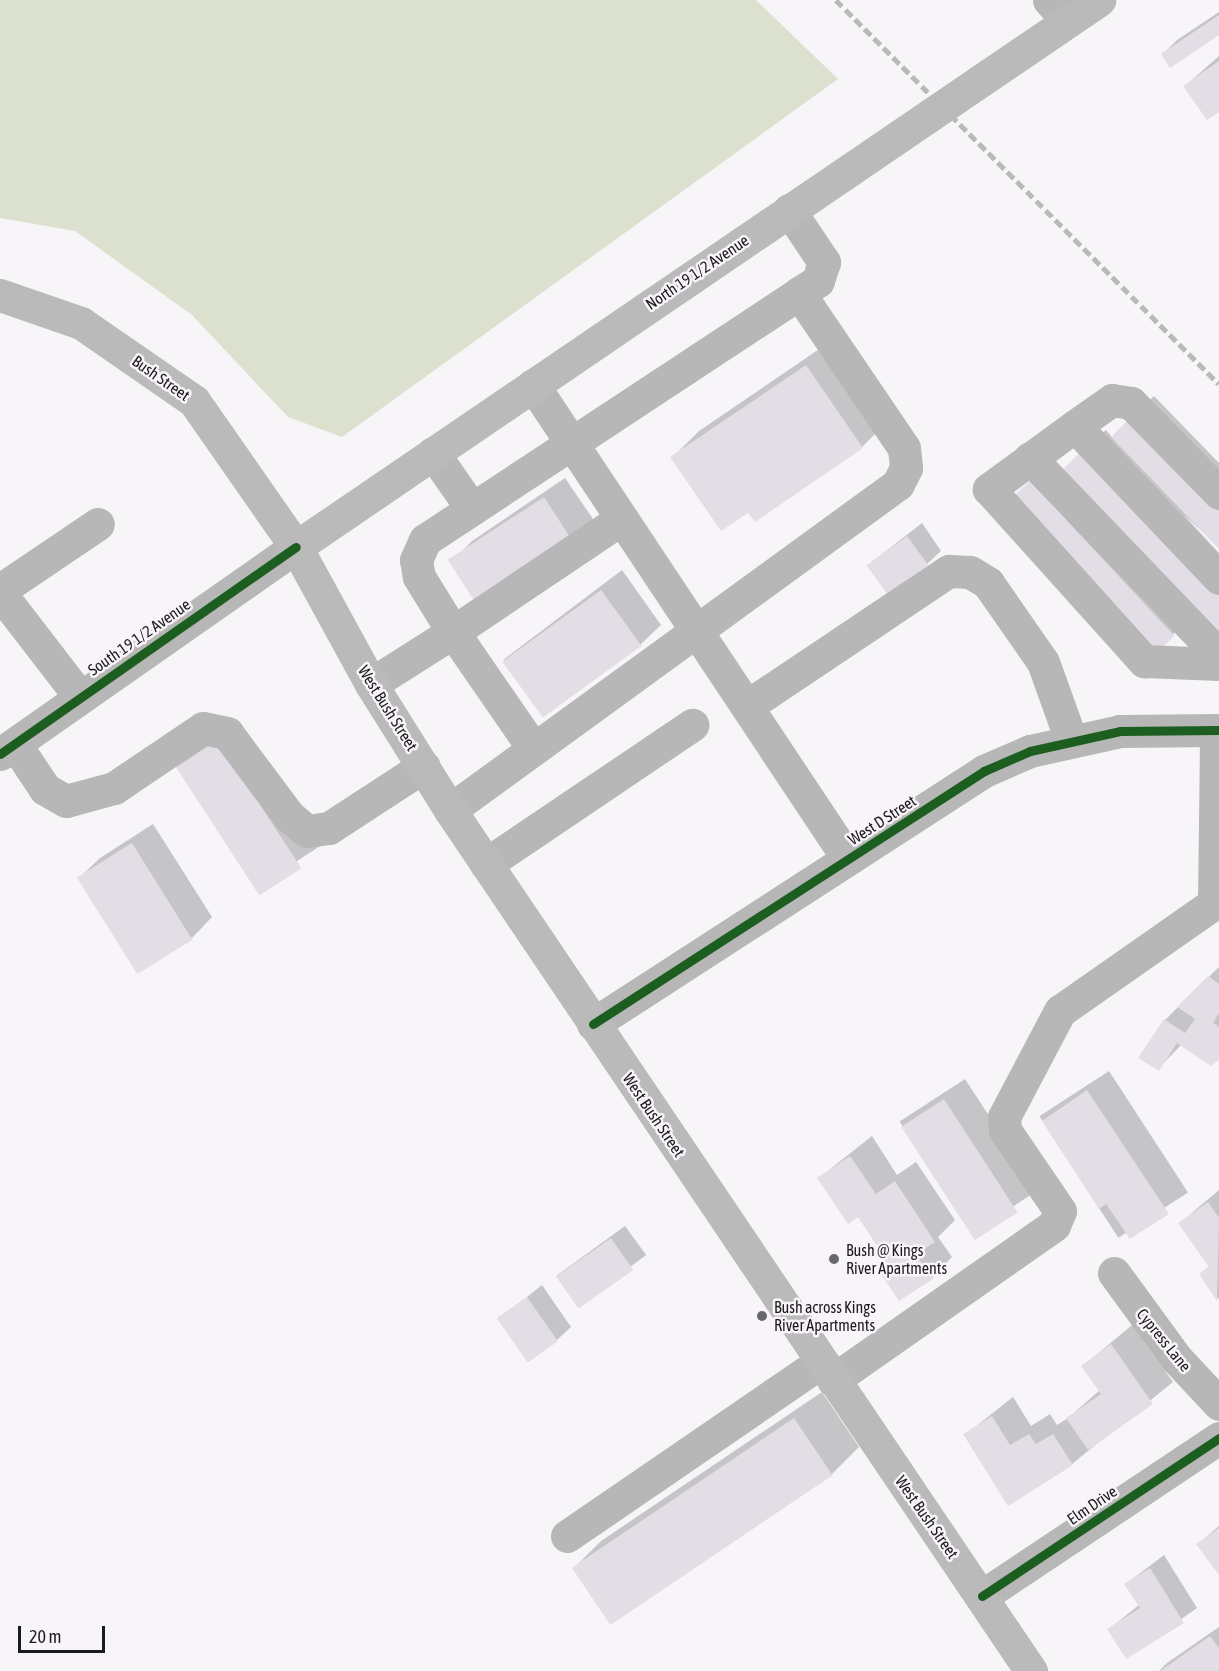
<!DOCTYPE html>
<style>
body{margin:0}
#map{position:relative;width:1219px;height:1671px;overflow:hidden;background:#f7f5f8;font-family:"Asap Condensed",sans-serif}
div>[style]{position:absolute}
.green>*{inset:0;background:#dce0ce}
.shadow>*{inset:0;background:#0003;transform-origin:0 0}
.building>*{inset:0;background:#e3dde6;transform-origin:0 0}
.minor>*{height:33px;margin:-16.5px;padding:0 16.5px;transform-origin:16.5px;border-radius:16.5px;background:#b7b7b7}
.major>*{height:33px;margin:-16.5px;padding:0 16.5px;transform-origin:16.5px;border-radius:16.5px;background:#bbbabb}
.rail>*{height:4.5px;margin-top:-2.25px;transform-origin:0;background:repeating-linear-gradient(90deg,#bab9ba 0 9px,transparent 0 13.5px)}
.cycleway>*{height:9px;margin:-4.5px;padding:0 4.5px;transform-origin:4.5px;border-radius:4.5px;background:#1b5e20}
.dots>*{width:16px;height:16px;translate:-50% -50%;box-sizing:border-box;border:3px solid #f8f4f9;border-radius:50%}
span{translate:-50% -50%;white-space:nowrap;text-align:center;line-height:1.15;-webkit-text-stroke:5px #f8f4f9;paint-order:stroke}
.street-label{font-size:16px;color:#1b1a1c}
.poi-label{font-size:16px;color:#1b1a1c}
.left{translate:0 -50%;text-align:left}
.scale{position:absolute;left:18px;top:1626px;width:87px;height:27px;box-sizing:border-box;border:3px solid #1b1a1c;border-top:0;padding-left:8px;font-size:18px;line-height:21px;white-space:nowrap;color:#1b1a1c;-webkit-text-stroke:4px #f8f4f9;paint-order:stroke}
</style>
<div id="map">
<div class="green">
<div style="clip-path:polygon(0 0,756px 0,838px 79px,342px 437px,288px 417px,192px 315px,75px 231px,0 218px)"></div>
</div>
<div class="shadow">
<div style="clip-path:polygon(1219px 12px,1219px 33px,1163px 54px,1177px 40px)"></div>
<div style="clip-path:polygon(1219px 56px,1219px 110px,1185px 86px)"></div>
<div style="clip-path:polygon(834px 339px,889px 420px,862px 447px,749px 511px,672px 458px,699px 431px)"></div>
<div style="clip-path:polygon(1154px 396px,1219px 463px,1219px 547px,1183px 514px,1219px 553px,1219px 637px,1196px 612px,1154px 653px,1011px 501px,1124px 538px,1085px 449px,1106px 430px,1112px 437px)"></div>
<div style="clip-path:polygon(565px 478px,593px 519px,572px 539px,451px 562px,472px 541px)"></div>
<div style="clip-path:polygon(922px 523px,941px 551px,927px 564px,868px 565px)"></div>
<div style="clip-path:polygon(622px 570px,661px 625px,640px 645px,503px 660px)"></div>
<div style="left:239px;top:721px;width:149px;height:77px;rotate:57deg"></div>
<div style="clip-path:polygon(153px 824px,212px 917px,192px 938px,79px 878px,100px 858px)"></div>
<div style="clip-path:polygon(1219px 967px,1219px 1059px,1182px 1044px,1158px 1069px,1165px 1020px)"></div>
<div style="left:1109px;top:1071px;width:145px;height:83px;rotate:57deg"></div>
<div style="left:965px;top:1079px;width:133px;height:78px;rotate:57deg"></div>
<div style="clip-path:polygon(872px 1136px,897px 1175px,916px 1162px,955px 1220px,938px 1237px,952px 1257px,932px 1278px,877px 1265px,886px 1256px,858px 1215px,819px 1178px)"></div>
<div style="clip-path:polygon(1219px 1190px,1219px 1298px,1218px 1299px,1201px 1274px,1210px 1265px,1180px 1223px)"></div>
<div style="left:625px;top:1226px;width:36px;height:85px;rotate:54deg"></div>
<div style="clip-path:polygon(542px 1285px,571px 1327px,557px 1340px,499px 1319px)"></div>
<div style="clip-path:polygon(1132px 1325px,1173px 1382px,1072px 1464px,965px 1435px,1013px 1397px,1031px 1426px,1050px 1414px,1057px 1425px,1068px 1418px,1100px 1390px,1083px 1366px)"></div>
<div style="clip-path:polygon(822px 1392px,859px 1447px,832px 1474px,574px 1568px,601px 1541px)"></div>
<div style="clip-path:polygon(1219px 1526px,1219px 1572px,1198px 1544px)"></div>
<div style="clip-path:polygon(1164px 1555px,1197px 1608px,1127px 1657px,1109px 1629px,1139px 1605px,1126px 1584px)"></div>
<div style="clip-path:polygon(1219px 1627px,1219px 1671px,1159px 1671px,1167px 1663px)"></div>
</div>
<div class="building">
<div style="clip-path:polygon(1219px 15px,1219px 35px,1170px 68px,1161px 54px)"></div>
<div style="clip-path:polygon(1219px 61px,1219px 112px,1207px 120px,1183px 86px)"></div>
<div style="clip-path:polygon(806px 365px,863px 448px,755px 522px,748px 513px,721px 531px,670px 457px)"></div>
<div style="clip-path:polygon(1133px 415px,1219px 505px,1219px 549px,1111px 437px)"></div>
<div style="clip-path:polygon(1084px 449px,1219px 596px,1219px 639px,1062px 470px)"></div>
<div style="left:1030px;top:481px;width:212px;height:29px;rotate:47deg"></div>
<div style="left:544px;top:497px;width:53px;height:115px;rotate:57deg"></div>
<div style="left:907px;top:536px;width:36px;height:50px;rotate:54deg"></div>
<div style="left:601px;top:590px;width:69px;height:122px;rotate:54deg"></div>
<div style="left:218px;top:740px;width:153px;height:50px;rotate:57deg"></div>
<div style="left:132px;top:843px;width:114px;height:65px;rotate:58deg"></div>
<div style="clip-path:polygon(1208px 976px,1219px 984px,1219px 1013px,1213px 1023px,1219px 1027px,1219px 1060px,1211px 1066px,1177px 1043px,1159px 1071px,1138px 1058px,1164px 1019px,1185px 1033px,1195px 1019px,1177px 1007px)"></div>
<div style="clip-path:polygon(1087px 1090px,1169px 1214px,1130px 1239px,1106px 1204px,1099px 1209px,1042px 1121px)"></div>
<div style="left:944px;top:1099px;width:135px;height:51px;rotate:57deg"></div>
<div style="clip-path:polygon(850px 1156px,876px 1194px,895px 1181px,935px 1242px,916px 1255px,933px 1279px,899px 1301px,875px 1265px,885px 1258px,858px 1217px,848px 1224px,817px 1178px)"></div>
<div style="clip-path:polygon(1208px 1202px,1219px 1218px,1217px 1301px,1199px 1274px,1209px 1267px,1178px 1223px)"></div>
<div style="left:611px;top:1238px;width:39px;height:67px;rotate:55deg"></div>
<div style="left:527px;top:1297px;width:54px;height:37px;rotate:55deg"></div>
<div style="clip-path:polygon(1111px 1344px,1153px 1404px,1088px 1450px,1066px 1418px,1101px 1394px,1081px 1366px)"></div>
<div style="clip-path:polygon(992px 1416px,1010px 1445px,1029px 1434px,1036px 1444px,1053px 1434px,1073px 1465px,1008px 1506px,963px 1434px)"></div>
<div style="left:794px;top:1418px;width:69px;height:268px;rotate:56deg"></div>
<div style="clip-path:polygon(1219px 1528px,1219px 1575px,1196px 1544px)"></div>
<div style="clip-path:polygon(1150px 1568px,1184px 1623px,1126px 1659px,1107px 1629px,1140px 1608px,1124px 1584px)"></div>
<div style="clip-path:polygon(1210px 1636px,1219px 1648px,1219px 1671px,1160px 1671px)"></div>
</div>
<div class="minor">
<div style="left:1049px;top:0;width:27px;rotate:48deg"></div>
<div style="left:789px;top:210px;width:63px;rotate:56.1deg"></div>
<div style="left:824px;top:262px;width:20px;rotate:108deg"></div>
<div style="left:818px;top:281px;width:22px;rotate:148deg"></div>
<div style="left:533px;top:385px;width:569px;rotate:56.39deg"></div>
<div style="left:1075px;top:426px;width:45px;rotate:-35.1deg"></div>
<div style="left:1112px;top:400px;width:19px;rotate:9deg"></div>
<div style="left:1131px;top:403px;width:126px;rotate:45.6deg"></div>
<div style="left:433px;top:453px;width:68px;rotate:55.1deg"></div>
<div style="left:1030px;top:458px;width:262px;rotate:46.2deg"></div>
<div style="left:1211px;top:647px;width:18px;rotate:68deg"></div>
<div style="left:1219px;top:578px;width:209px;rotate:-133.5deg"></div>
<div style="left:1075px;top:426px;width:107px;rotate:143.8deg"></div>
<div style="left:989px;top:489px;width:232px;rotate:48deg"></div>
<div style="left:1144px;top:661px;width:75px;rotate:2.3deg"></div>
<div style="left:0;top:590px;width:118px;rotate:-34deg"></div>
<div style="left:0;top:593px;width:131px;rotate:52.4deg"></div>
<div style="left:371px;top:684px;width:97px;rotate:-32.4deg"></div>
<div style="left:453px;top:632px;width:65px;rotate:-121.7deg"></div>
<div style="left:419px;top:577px;width:17px;rotate:-100deg"></div>
<div style="left:416px;top:560px;width:22px;rotate:-66deg"></div>
<div style="left:425px;top:540px;width:448px;rotate:-33.4deg"></div>
<div style="left:799px;top:293px;width:187px;rotate:55.9deg"></div>
<div style="left:904px;top:448px;width:20px;rotate:84deg"></div>
<div style="left:906px;top:468px;width:18px;rotate:117deg"></div>
<div style="left:898px;top:484px;width:554px;rotate:143.96deg"></div>
<div style="left:747px;top:706px;width:243px;rotate:-33.8deg"></div>
<div style="left:949px;top:571px;width:21px;rotate:3deg"></div>
<div style="left:970px;top:572px;width:21px;rotate:31deg"></div>
<div style="left:988px;top:583px;width:96px;rotate:55.2deg"></div>
<div style="left:1043px;top:662px;width:83px;rotate:70.3deg"></div>
<div style="left:15px;top:744px;width:54px;rotate:56.3deg"></div>
<div style="left:45px;top:789px;width:24px;rotate:30deg"></div>
<div style="left:66px;top:801px;width:50px;rotate:-15.2deg"></div>
<div style="left:114px;top:788px;width:107px;rotate:-34deg"></div>
<div style="left:203px;top:728px;width:25px;rotate:12deg"></div>
<div style="left:227px;top:733px;width:104px;rotate:53.2deg"></div>
<div style="left:289px;top:816px;width:23px;rotate:40deg"></div>
<div style="left:307px;top:831px;width:22px;rotate:-8deg"></div>
<div style="left:329px;top:828px;width:113px;rotate:-33.1deg"></div>
<div style="left:533px;top:748px;width:141px;rotate:-124.6deg"></div>
<div style="left:453px;top:632px;width:202px;rotate:-33.9deg"></div>
<div style="left:0;top:754px;width:361px;rotate:-35deg"></div>
<div style="left:486px;top:864px;width:249px;rotate:-34deg"></div>
<div style="left:593px;top:1024px;width:466px;rotate:-32.9deg"></div>
<div style="left:984px;top:771px;width:50px;rotate:-23.5deg"></div>
<div style="left:1030px;top:751px;width:92px;rotate:-12.5deg"></div>
<div style="left:1120px;top:731px;width:99px;rotate:-0.6deg"></div>
<div style="left:1114px;top:1273px;width:105px;rotate:53.9deg"></div>
<div style="left:1176px;top:1358px;width:63px;rotate:46.9deg"></div>
<div style="left:833px;top:1380px;width:270px;rotate:-35deg"></div>
<div style="left:1054px;top:1225px;width:15px;rotate:-67deg"></div>
<div style="left:1060px;top:1211px;width:98px;rotate:-124.2deg"></div>
<div style="left:1005px;top:1130px;width:13px;rotate:-94deg"></div>
<div style="left:1004px;top:1117px;width:120px;rotate:-62.2deg"></div>
<div style="left:1060px;top:1011px;width:188px;rotate:-35deg"></div>
<div style="left:1214px;top:903px;width:173px;rotate:-89.3deg"></div>
<div style="left:567px;top:1536px;width:308px;rotate:-34.4deg"></div>
<div style="left:982px;top:1596px;width:285px;rotate:-33.7deg"></div>
</div>
<div class="major">
<div style="left:0;top:295px;width:86px;rotate:19.1deg"></div>
<div style="left:81px;top:323px;width:137px;rotate:34.6deg"></div>
<div style="left:194px;top:401px;width:178px;rotate:55.1deg"></div>
<div style="left:296px;top:547px;width:156px;rotate:61.3deg"></div>
<div style="left:371px;top:684px;width:149px;rotate:57.9deg"></div>
<div style="left:450px;top:810px;width:1039px;rotate:55.99deg"></div>
<div style="left:296px;top:547px;width:972px;rotate:-34.26deg"></div>
</div>
<div class="rail">
<div style="left:836px;top:0;width:542px;rotate:45.07deg"></div>
</div>
<div class="cycleway">
<div style="left:0;top:754px;width:361px;rotate:-35deg"></div>
<div style="left:593px;top:1024px;width:466px;rotate:-32.9deg"></div>
<div style="left:984px;top:771px;width:50px;rotate:-23.5deg"></div>
<div style="left:1030px;top:751px;width:92px;rotate:-12.5deg"></div>
<div style="left:1120px;top:731px;width:99px;rotate:-0.6deg"></div>
<div style="left:982px;top:1596px;width:285px;rotate:-33.7deg"></div>
</div>
<div class="dots">
<div style="left:834px;top:1259px;background:#686769"></div>
<div style="left:762px;top:1316px;background:#686769"></div>
</div>
<div class="street-label">
<span style="left:697px;top:272px;rotate:-34deg">North 19 1/2 Avenue</span>
<span style="left:161px;top:378px;rotate:35deg">Bush Street</span>
<span style="left:139px;top:637px;rotate:-35deg">South 19 1/2 Avenue</span>
<span style="left:388px;top:708px;rotate:58deg">West Bush Street</span>
<span style="left:882px;top:820px;rotate:-33deg">West D Street</span>
<span style="left:654px;top:1115px;rotate:56deg">West Bush Street</span>
<span style="left:1164px;top:1340px;rotate:51deg">Cypress Lane</span>
<span style="left:1092px;top:1505px;rotate:-34deg">Elm Drive</span>
<span style="left:927px;top:1517px;rotate:55deg">West Bush Street</span>
</div>
<div class="poi-label">
<span class="left" style="left:846px;top:1259px">Bush @ Kings<br>River Apartments</span>
<span class="left" style="left:774px;top:1316px">Bush across Kings<br>River Apartments</span>
</div>
<div class="scale">20 m</div>
</div>
